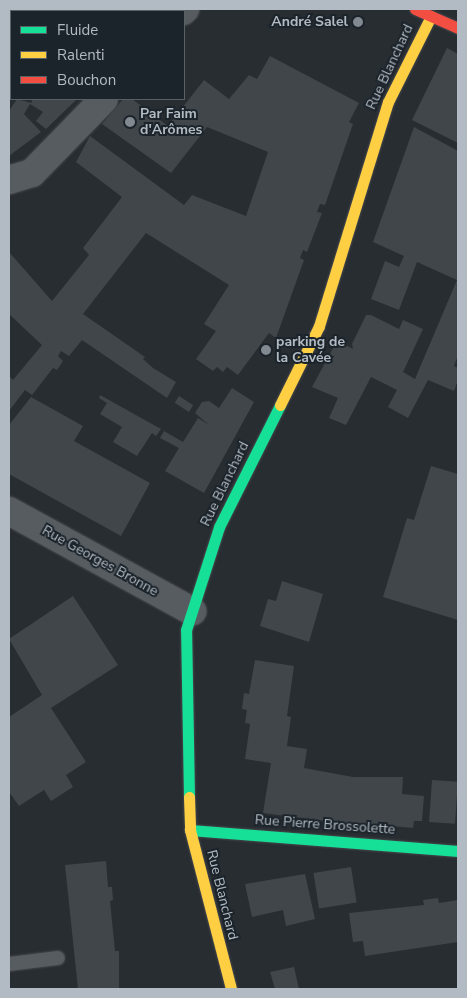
<!DOCTYPE html>
<meta charset="utf-8">
<style>
body{margin:0}
#map{position:relative;width:467px;height:998px;overflow:hidden;background:#282d32;font-family:"Nunito Sans",sans-serif}
div>[style]{position:absolute}
.building>*{inset:0;background:#41464a;transform-origin:0 0}
.roads{filter:drop-shadow(0 0 1px #46494d) drop-shadow(0 0 1px #46494d)}
.lane>*{height:14px;margin:-7px;padding:0 7px;transform-origin:7px;border-radius:7px;background:#575c61}
.street>*{height:28px;margin:-14px;padding:0 14px;transform-origin:14px;border-radius:14px;background:#575c61}
.fast>*{height:11px;margin:-5.5px;padding:0 5.5px;transform-origin:5.5px;border-radius:5.5px;background:#16e098}
.slow>*{height:11px;margin:-5.5px;padding:0 5.5px;transform-origin:5.5px;border-radius:5.5px;background:#ffcf43}
.jam>*{height:11px;margin:-5.5px;padding:0 5.5px;transform-origin:5.5px;border-radius:5.5px;background:#f24e42}
.dots>*{width:14px;height:14px;translate:-50% -50%;box-sizing:border-box;border:2px solid #1c242b;border-radius:50%}
span{translate:-50% -50%;white-space:nowrap;text-align:center;line-height:1.15;-webkit-text-stroke:4px #1c242b;paint-order:stroke}
.poi-label{font-size:14px;color:#b2bac3;font-weight:700}
.right{translate:-100% -50%;text-align:right}
.left{translate:0 -50%;text-align:left}
.street-label{font-size:14px;color:#b2bac3}
.frame{position:absolute;inset:0;border:10px solid #b2bac3;pointer-events:none}
.legend{position:absolute;left:10px;top:10px;width:175px;height:90px;box-sizing:border-box;background:#1c242b;border:1px solid #586068;margin:0;padding:6px 9px;list-style:none;font-size:15px;color:#b2bac3}
.legend li{display:flex;align-items:center;gap:10px;height:25px}
.legend b{width:25px;border:1px solid #586068}
</style>
<div id="map">
<div class="building">
<div style="clip-path:polygon(9px 9px,26px 9px,31px 11px,11px 11px,11px 28px)"></div>
<div style="clip-path:polygon(96px 9px,171px 9px,95px 11px)"></div>
<div style="clip-path:polygon(447px 48px,458px 54px,458px 143px,412px 120px)"></div>
<div style="clip-path:polygon(270px 56px,359px 103px,349px 122px,353px 124px,325px 205px,320px 204px,317px 212px,322px 213px,307px 252px,303px 250px,300px 258px,304px 260px,276px 338px,269px 333px,238px 375px,227px 367px,223px 372px,217px 367px,213px 371px,196px 359px,216px 331px,204px 324px,229px 285px,146px 233px,83px 314px,145px 357px,143px 359px,153px 368px,176px 382px,167px 398px,82px 340px,69px 356px,61px 351px,58px 356px,63px 361px,57px 370px,53px 368px,32px 395px,25px 390px,9px 411px,9px 376px,13px 380px,42px 345px,9px 314px,9px 252px,52px 301px,89px 255px,83px 248px,122px 197px,76px 162px,90px 136px,184px 205px,192px 195px,246px 216px,268px 152px,207px 127px,171px 173px,102px 124px,123px 99px,132px 99px,168px 126px,204px 80px,229px 99px,249px 75px,257px 79px)"></div>
<div style="clip-path:polygon(17px 99px,31px 103px,33px 99px,77px 99px,46px 129px,36px 121px,43px 112px,30px 104px,24px 114px,41px 132px,9px 156px,9px 111px)"></div>
<div style="clip-path:polygon(414px 127px,458px 151px,458px 355px,454px 366px,458px 368px,458px 380px,454px 391px,428px 380px,408px 418px,388px 407px,397px 390px,371px 377px,346px 425px,329px 418px,338px 398px,312px 387px,337px 341px,353px 349px,352px 344px,366px 315px,371px 315px,399px 329px,403px 320px,423px 329px,403px 372px,415px 379px,457px 280px,417px 262px,399px 310px,371px 299px,385px 261px,399px 267px,404px 256px,373px 242px)"></div>
<div style="clip-path:polygon(232px 388px,254px 402px,204px 493px,165px 471px,179px 448px,160px 438px,164px 431px,183px 442px,198px 418px,209px 425px,195px 413px,202px 402px,209px 401px,219px 408px)"></div>
<div style="clip-path:polygon(100px 395px,161px 429px,156px 436px,152px 433px,137px 456px,113px 442px,122px 427px,100px 414px,107px 403px,99px 398px)"></div>
<div style="left:179px;top:396px;width:17px;height:8px;rotate:33deg"></div>
<div style="clip-path:polygon(31px 397px,83px 426px,74px 441px,150px 483px,121px 536px,9px 474px,9px 425px)"></div>
<div style="clip-path:polygon(431px 466px,458px 474px,458px 620px,383px 597px,407px 518px,414px 520px)"></div>
<div style="clip-path:polygon(282px 581px,323px 594px,309px 642px,260px 626px,268px 599px,276px 601px)"></div>
<div style="clip-path:polygon(73px 596px,118px 665px,51px 708px,86px 762px,66px 775px,73px 787px,51px 801px,44px 790px,19px 806px,9px 792px,9px 717px,42px 695px,9px 639px)"></div>
<div style="clip-path:polygon(255px 660px,294px 666px,287px 716px,291px 717px,287px 746px,307px 749px,304px 768px,353px 777px,403px 777px,402px 794px,424px 796px,422px 821px,414px 821px,413px 828px,349px 822px,349px 824px,263px 813px,271px 763px,245px 759px,250px 724px,245px 723px,247px 710px,242px 709px,244px 693px,249px 694px)"></div>
<div style="left:432px;top:780px;width:26px;height:42px;rotate:4deg"></div>
<div style="clip-path:polygon(106px 861px,108px 887px,112px 887px,113px 900px,110px 901px,115px 951px,119px 951px,119px 989px,78px 989px,65px 865px)"></div>
<div style="left:351px;top:867px;width:36px;height:38px;rotate:81deg"></div>
<div style="clip-path:polygon(305px 874px,315px 919px,286px 926px,283px 910px,252px 917px,245px 884px)"></div>
<div style="clip-path:polygon(438px 898px,439px 903px,458px 900px,458px 942px,365px 956px,363px 941px,353px 942px,349px 913px,424px 905px,423px 900px)"></div>
<div style="clip-path:polygon(294px 967px,299px 989px,275px 989px,270px 972px)"></div>
</div>
<div class="roads">
<div class="lane">
<div style="left:9px;top:964px;width:49px;rotate:-7deg"></div>
</div>
<div class="street">
<div style="left:183px;top:11px;width:3px;rotate:-45deg"></div>
<div style="left:9px;top:180px;width:24px;rotate:-17deg"></div>
<div style="left:32px;top:173px;width:103px;rotate:-45.8deg"></div>
<div style="left:9px;top:511px;width:209px;rotate:28.7deg"></div>
</div>
<div class="fast">
<div style="left:189px;top:797px;width:167px;rotate:-91deg"></div>
<div style="left:186px;top:630px;width:108px;rotate:-72.2deg"></div>
<div style="left:219px;top:527px;width:136px;rotate:-63.4deg"></div>
<div style="left:190px;top:830px;width:269px;rotate:4.5deg"></div>
</div>
<div class="slow">
<div style="left:280px;top:405px;width:88px;rotate:-63.7deg"></div>
<div style="left:319px;top:326px;width:234px;rotate:-72.9deg"></div>
<div style="left:388px;top:102px;width:96px;rotate:-63.4deg"></div>
<div style="left:189px;top:797px;width:33px;rotate:88deg"></div>
<div style="left:190px;top:830px;width:164px;rotate:75.5deg"></div>
</div>
<div class="jam">
<div style="left:415px;top:9px;width:47px;rotate:23.8deg"></div>
</div>
</div>
<div class="dots">
<div style="left:358px;top:22px;background:#828990"></div>
<div style="left:130px;top:122px;background:#828990"></div>
<div style="left:266px;top:350px;background:#828990"></div>
</div>
<div class="poi-label">
<span class="right" style="left:348px;top:22px">André Salel</span>
<span class="left" style="left:140px;top:122px">Par Faim<br>d'Arômes</span>
<span class="left" style="left:276px;top:350px">parking de<br>la Cavée</span>
</div>
<div class="street-label">
<span style="left:390px;top:67px;rotate:-65deg">Rue Blanchard</span>
<span style="left:225px;top:484px;rotate:-64deg">Rue Blanchard</span>
<span style="left:100px;top:561px;rotate:29deg">Rue Georges Bronne</span>
<span style="left:325px;top:825px;rotate:4deg">Rue Pierre Brossolette</span>
<span style="left:222px;top:895px;rotate:76deg">Rue Blanchard</span>
</div>
<div class="frame"></div>
<ul class="legend">
<li><b style="height:6px;background:#16e098"></b>Fluide</li>
<li><b style="height:6px;background:#ffcf43"></b>Ralenti</li>
<li><b style="height:6px;background:#f24e42"></b>Bouchon</li>
</ul>
</div>
